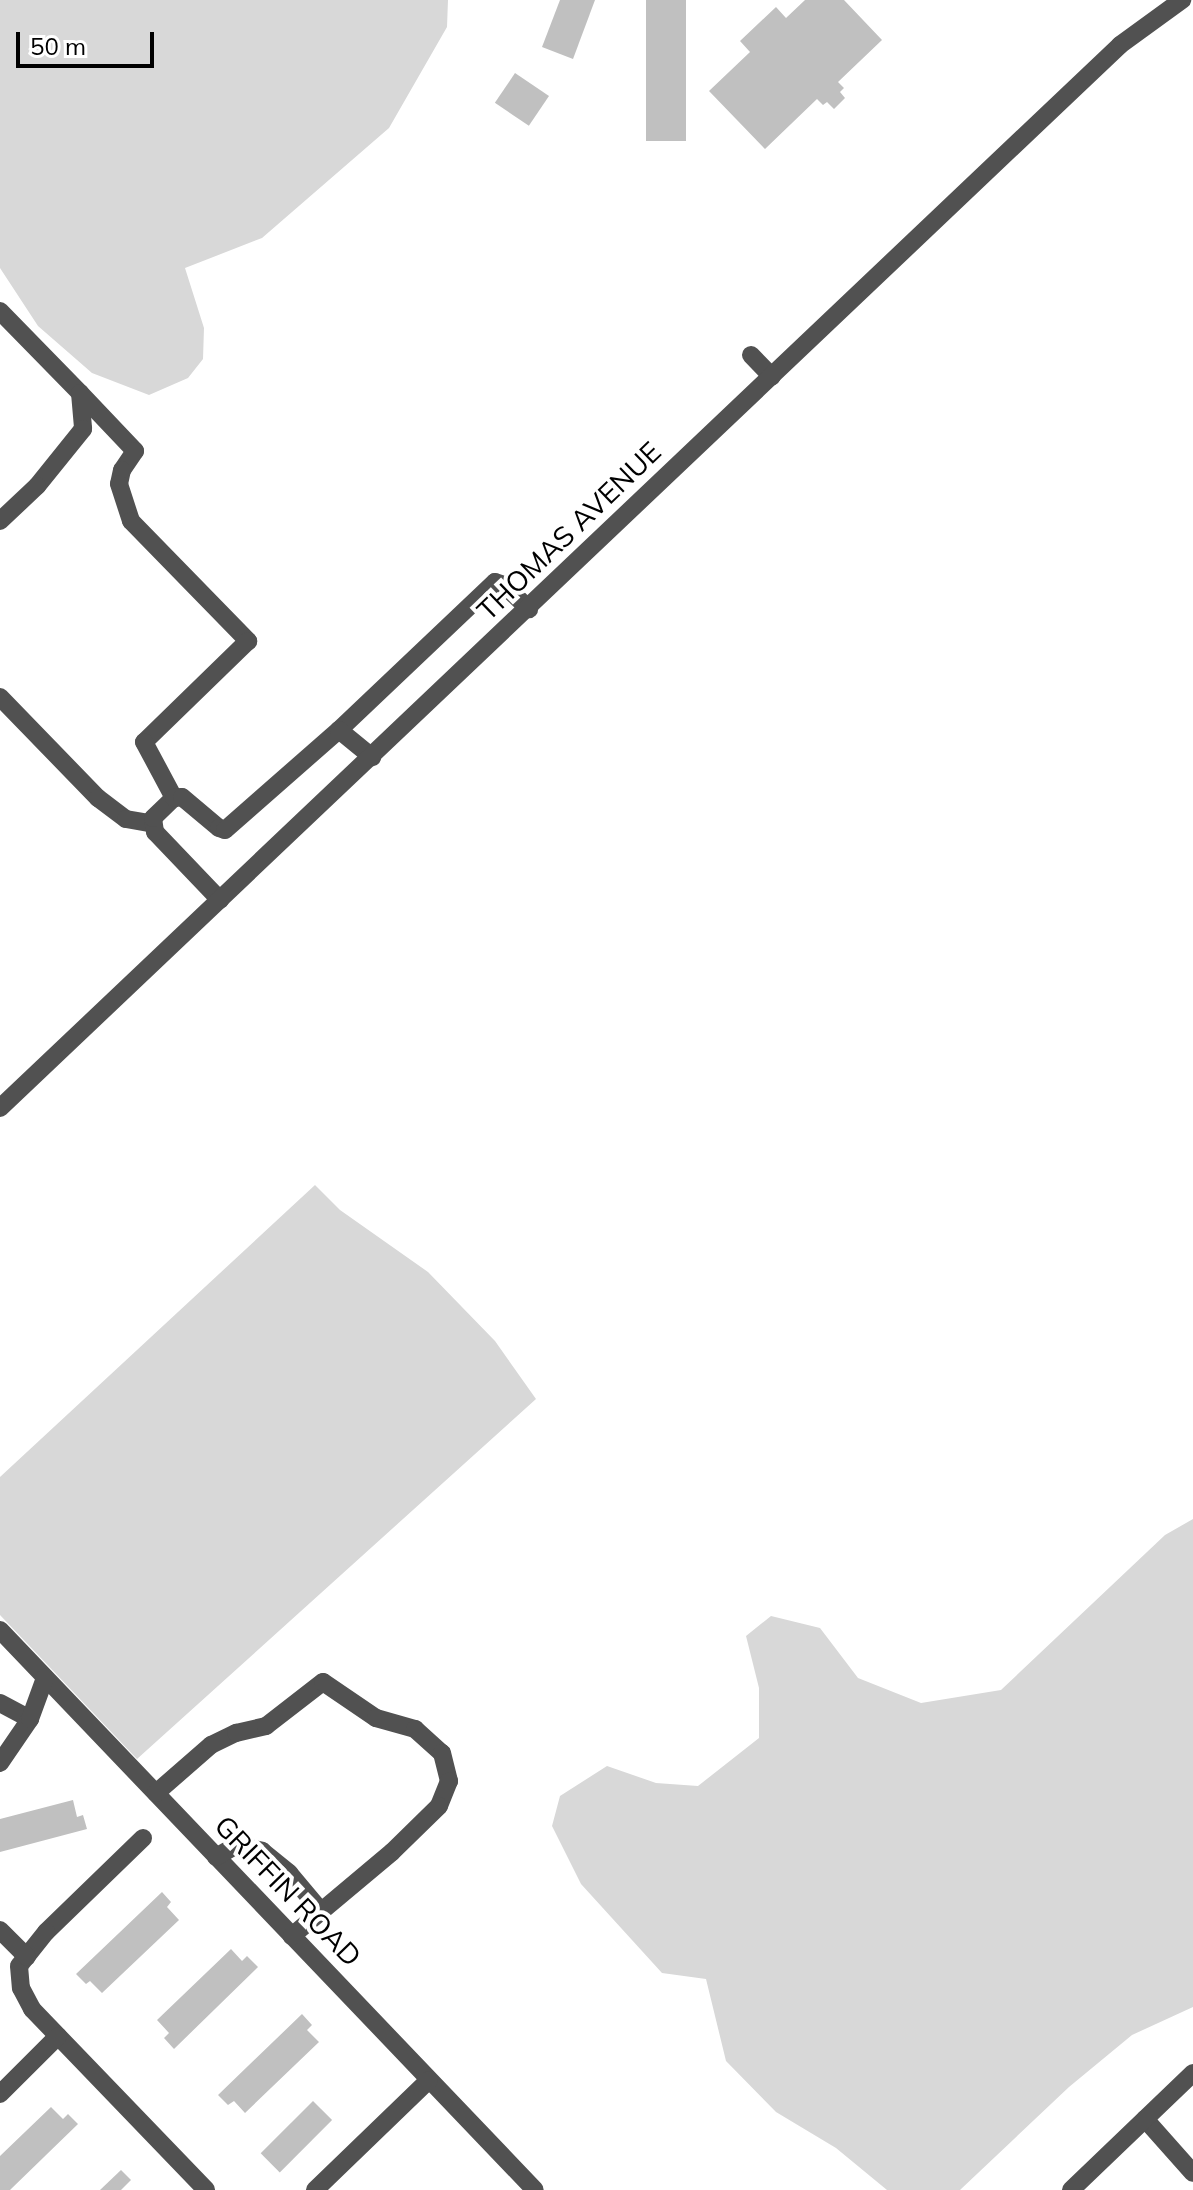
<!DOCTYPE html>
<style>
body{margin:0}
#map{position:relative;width:1193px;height:2190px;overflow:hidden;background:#fff;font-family:Mulish,sans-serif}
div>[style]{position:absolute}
.green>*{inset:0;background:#d8d8d8}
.building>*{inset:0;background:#c0c0c0;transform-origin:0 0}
.minor>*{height:18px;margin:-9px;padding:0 9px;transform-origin:9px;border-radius:9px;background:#515151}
span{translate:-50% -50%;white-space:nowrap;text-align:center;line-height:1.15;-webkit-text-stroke:8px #fff;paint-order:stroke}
.street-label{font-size:28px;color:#000}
.scale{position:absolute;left:16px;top:32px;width:138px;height:36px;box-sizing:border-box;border:4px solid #000;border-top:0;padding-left:10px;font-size:24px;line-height:28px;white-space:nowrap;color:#000;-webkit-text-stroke:6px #fff;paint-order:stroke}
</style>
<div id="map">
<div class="green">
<div style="clip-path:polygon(0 0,448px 0,447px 27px,389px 128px,262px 238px,185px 268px,204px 328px,203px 359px,188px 378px,149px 395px,92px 373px,38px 326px,0 268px)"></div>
<div style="clip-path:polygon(315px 1185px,340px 1210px,428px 1272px,495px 1341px,536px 1399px,137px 1759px,0 1615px,0 1477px)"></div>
<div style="clip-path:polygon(1193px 1519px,1193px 2007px,1132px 2035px,1069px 2087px,960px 2190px,887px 2190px,836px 2148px,776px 2112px,726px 2061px,706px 1979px,662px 1973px,581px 1884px,552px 1826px,560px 1796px,607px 1766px,656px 1783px,698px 1786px,759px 1738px,759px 1688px,746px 1636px,771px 1616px,820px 1628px,858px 1678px,921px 1703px,1001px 1690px,1165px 1535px)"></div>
</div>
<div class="building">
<div style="clip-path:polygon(560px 0,595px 0,573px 59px,542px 47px)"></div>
<div style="left:646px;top:0;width:40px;height:141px"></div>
<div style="clip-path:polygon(805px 0,844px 0,882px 40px,838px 82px,844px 88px,840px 92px,845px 98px,834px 109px,827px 102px,823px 105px,817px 99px,765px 149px,709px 91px,750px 52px,740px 41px,776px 7px,786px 18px)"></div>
<div style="left:515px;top:73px;width:41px;height:36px;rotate:34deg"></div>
<div style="clip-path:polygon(73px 1800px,77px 1817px,83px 1815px,87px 1829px,0 1852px,0 1819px)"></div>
<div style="clip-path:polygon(162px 1892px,171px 1902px,167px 1907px,179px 1920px,102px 1993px,90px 1981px,86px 1984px,76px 1974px)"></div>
<div style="clip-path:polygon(231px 1949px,242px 1961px,247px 1956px,258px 1967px,174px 2049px,164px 2038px,169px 2033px,157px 2020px)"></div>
<div style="clip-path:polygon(302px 2014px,312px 2025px,307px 2030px,319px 2042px,245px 2113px,234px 2101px,228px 2105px,218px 2095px)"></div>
<div style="left:313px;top:2101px;width:27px;height:74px;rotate:45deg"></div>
<div style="clip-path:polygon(51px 2107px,63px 2119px,68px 2114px,78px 2124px,10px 2190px,0 2190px,0 2156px)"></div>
<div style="clip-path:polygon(121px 2170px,131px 2180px,121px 2190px,100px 2190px)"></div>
</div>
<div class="minor">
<div style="left:0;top:311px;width:115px;rotate:45.7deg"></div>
<div style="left:80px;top:393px;width:36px;rotate:85deg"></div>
<div style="left:83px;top:429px;width:73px;rotate:128.9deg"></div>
<div style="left:37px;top:486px;width:51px;rotate:136.6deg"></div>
<div style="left:751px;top:355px;width:30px;rotate:46deg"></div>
<div style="left:80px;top:393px;width:80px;rotate:46.5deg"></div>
<div style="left:135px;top:451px;width:23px;rotate:124deg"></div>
<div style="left:122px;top:470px;width:14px;rotate:102deg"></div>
<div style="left:119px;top:484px;width:39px;rotate:72deg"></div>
<div style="left:131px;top:521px;width:168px;rotate:45.7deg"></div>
<div style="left:248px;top:641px;width:145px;rotate:135.8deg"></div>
<div style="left:144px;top:742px;width:64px;rotate:61.8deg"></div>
<div style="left:0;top:697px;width:141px;rotate:45.9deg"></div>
<div style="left:98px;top:798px;width:35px;rotate:37deg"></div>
<div style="left:126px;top:819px;width:27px;rotate:10deg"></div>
<div style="left:339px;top:730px;width:215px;rotate:-43.5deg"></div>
<div style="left:495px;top:582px;width:9px;rotate:18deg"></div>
<div style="left:504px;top:585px;width:35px;rotate:44deg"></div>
<div style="left:220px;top:900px;width:94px;rotate:-133.7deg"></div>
<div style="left:155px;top:832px;width:14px;rotate:-98deg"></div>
<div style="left:153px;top:818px;width:29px;rotate:-44deg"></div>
<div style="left:174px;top:798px;width:8px;rotate:-7deg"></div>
<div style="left:182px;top:797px;width:48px;rotate:40deg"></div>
<div style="left:219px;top:828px;width:6px;rotate:18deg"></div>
<div style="left:225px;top:830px;width:152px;rotate:-41.3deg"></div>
<div style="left:339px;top:730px;width:43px;rotate:39.3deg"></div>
<div style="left:0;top:1108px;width:1544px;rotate:-43.5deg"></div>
<div style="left:1120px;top:45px;width:77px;rotate:-36deg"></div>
<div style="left:0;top:1630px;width:774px;rotate:46.31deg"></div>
<div style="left:0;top:1703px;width:34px;rotate:28deg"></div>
<div style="left:0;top:1763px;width:53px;rotate:-55.7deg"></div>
<div style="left:30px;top:1719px;width:44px;rotate:-69.9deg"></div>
<div style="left:156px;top:1793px;width:73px;rotate:-41.1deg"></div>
<div style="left:211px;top:1745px;width:28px;rotate:-26deg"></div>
<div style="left:236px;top:1733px;width:31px;rotate:-13deg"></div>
<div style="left:266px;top:1726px;width:72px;rotate:-37.7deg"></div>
<div style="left:323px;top:1682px;width:64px;rotate:34.2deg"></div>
<div style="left:376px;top:1718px;width:41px;rotate:15.8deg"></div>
<div style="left:415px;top:1729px;width:36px;rotate:42deg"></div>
<div style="left:442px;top:1753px;width:29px;rotate:76deg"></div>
<div style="left:449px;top:1781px;width:27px;rotate:112deg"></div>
<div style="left:439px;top:1806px;width:66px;rotate:135.6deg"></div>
<div style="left:392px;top:1852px;width:131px;rotate:140deg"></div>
<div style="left:143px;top:1838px;width:135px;rotate:135.9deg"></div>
<div style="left:46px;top:1932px;width:43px;rotate:128.5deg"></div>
<div style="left:19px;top:1966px;width:22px;rotate:85deg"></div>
<div style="left:21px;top:1988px;width:24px;rotate:62deg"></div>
<div style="left:32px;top:2009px;width:251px;rotate:46.1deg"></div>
<div style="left:216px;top:1857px;width:24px;rotate:-30deg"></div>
<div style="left:237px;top:1845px;width:26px;rotate:13deg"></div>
<div style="left:262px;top:1851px;width:35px;rotate:39deg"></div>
<div style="left:289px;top:1873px;width:48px;rotate:50deg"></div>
<div style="left:0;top:1930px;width:38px;rotate:45deg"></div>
<div style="left:0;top:2094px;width:82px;rotate:-45deg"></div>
<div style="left:1145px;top:2119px;width:72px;rotate:48.4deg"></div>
<div style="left:315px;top:2190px;width:158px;rotate:-44deg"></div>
<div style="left:1071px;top:2190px;width:169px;rotate:-43.8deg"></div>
</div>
<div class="street-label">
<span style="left:569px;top:531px;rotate:-44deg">THOMAS AVENUE</span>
<span style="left:288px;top:1891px;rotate:46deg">GRIFFIN ROAD</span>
</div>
<div class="scale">50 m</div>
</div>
